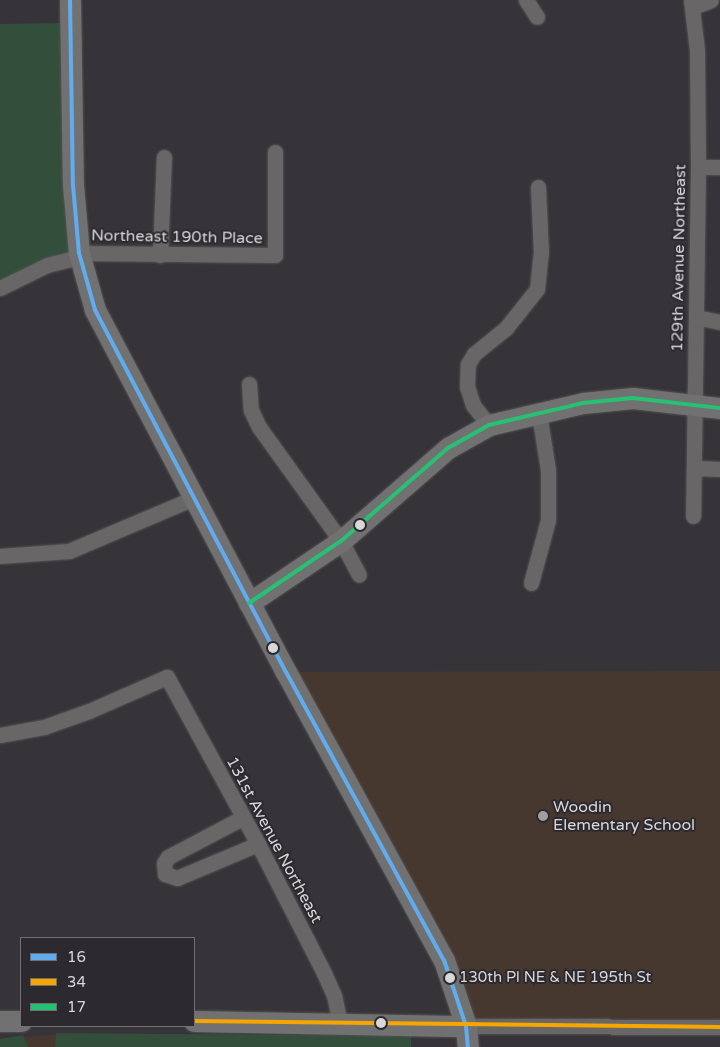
<!DOCTYPE html>
<style>
body{margin:0}
#map{position:relative;width:720px;height:1047px;overflow:hidden;background:#363438;font-family:"Varela Round",sans-serif}
div>[style]{position:absolute}
.education>*{inset:0;background:#46382e}
.green>*{inset:0;background:#334f3b}
.roads{filter:drop-shadow(0 0 1px #535254) drop-shadow(0 0 1px #535254)}
.street>*{height:15px;margin:-7.5px;padding:0 7.5px;transform-origin:7.5px;border-radius:7.5px;background:#686667}
.secondary>*{height:21px;margin:-10.5px;padding:0 10.5px;transform-origin:10.5px;border-radius:10.5px;background:#727172}
.bus-1>*{height:4px;margin:-2px;padding:0 2px;transform-origin:2px;border-radius:2px;background:#60acee}
.bus-2>*{height:4px;margin:-2px;padding:0 2px;transform-origin:2px;border-radius:2px;background:#f7a600}
.bus-3>*{height:4px;margin:-2px;padding:0 2px;transform-origin:2px;border-radius:2px;background:#26c172}
.dots>*{width:14px;height:14px;translate:-50% -50%;box-sizing:border-box;border:2px solid #2c292f;border-radius:50%}
span{translate:-50% -50%;white-space:nowrap;text-align:center;line-height:1.15;-webkit-text-stroke:4px #2c292f;paint-order:stroke}
.bus-label{font-size:15px;color:#d8d7da}
.left{translate:0 -50%;text-align:left}
.street-label{font-size:16px;color:#d8d7da}
.poi-label{font-size:16px;color:#d8d7da}
.legend{position:absolute;left:20px;top:937px;width:175px;height:90px;box-sizing:border-box;background:#2c292f;border:1px solid #716f73;margin:0;padding:6px 9px;list-style:none;font-size:15px;color:#d8d7da}
.legend li{display:flex;align-items:center;gap:10px;height:25px}
.legend b{width:25px;border:1px solid #716f73}
</style>
<div id="map">
<div class="education">
<div style="clip-path:polygon(720px 671px,720px 1022px,466px 1026px,286px 672px)"></div>
<div style="clip-path:polygon(74px 1033px,75px 1047px,0 1047px,0 1039px)"></div>
</div>
<div class="green">
<div style="clip-path:polygon(70px 23px,79px 253px,0 288px,0 24px)"></div>
<div style="clip-path:polygon(56px 1033px,411px 1036px,411px 1047px,55px 1047px)"></div>
<div style="clip-path:polygon(23px 1035px,28px 1047px,0 1047px,0 1039px)"></div>
</div>
<div class="roads">
<div class="street">
<div style="left:526px;top:0;width:20px;rotate:57deg"></div>
<div style="left:691px;top:0;width:50px;rotate:83.2deg"></div>
<div style="left:697px;top:50px;width:117px;rotate:89.5deg"></div>
<div style="left:698px;top:167px;width:349px;rotate:90.8deg"></div>
<div style="left:693px;top:7px;width:19px;rotate:-21deg"></div>
<div style="left:698px;top:167px;width:22px"></div>
<div style="left:79px;top:253px;width:196px;rotate:0.6deg"></div>
<div style="left:275px;top:255px;width:103px;rotate:-90deg"></div>
<div style="left:160px;top:255px;width:98px;rotate:-87.7deg"></div>
<div style="left:0;top:288px;width:52px;rotate:-26.1deg"></div>
<div style="left:47px;top:265px;width:33px;rotate:-14deg"></div>
<div style="left:696px;top:317px;width:25px;rotate:12deg"></div>
<div style="left:249px;top:384px;width:26px;rotate:86deg"></div>
<div style="left:251px;top:410px;width:19px;rotate:65deg"></div>
<div style="left:259px;top:427px;width:140px;rotate:54.3deg"></div>
<div style="left:341px;top:541px;width:38px;rotate:62deg"></div>
<div style="left:489px;top:425px;width:26px;rotate:-129deg"></div>
<div style="left:473px;top:405px;width:19px;rotate:-108deg"></div>
<div style="left:467px;top:387px;width:23px;rotate:-88deg"></div>
<div style="left:468px;top:364px;width:12px;rotate:-59deg"></div>
<div style="left:474px;top:354px;width:41px;rotate:-39.1deg"></div>
<div style="left:506px;top:328px;width:50px;rotate:-51.5deg"></div>
<div style="left:537px;top:289px;width:36px;rotate:-84deg"></div>
<div style="left:541px;top:253px;width:66px;rotate:-92.6deg"></div>
<div style="left:694px;top:468px;width:26px;rotate:2deg"></div>
<div style="left:0;top:556px;width:69px;rotate:-4.1deg"></div>
<div style="left:69px;top:551px;width:136px;rotate:-23deg"></div>
<div style="left:531px;top:583px;width:65px;rotate:-74.9deg"></div>
<div style="left:548px;top:520px;width:50px;rotate:-90deg"></div>
<div style="left:548px;top:470px;width:58px;rotate:-99deg"></div>
<div style="left:0;top:735px;width:45px;rotate:-10.3deg"></div>
<div style="left:44px;top:727px;width:48px;rotate:-19.6deg"></div>
<div style="left:89px;top:711px;width:85px;rotate:-23.6deg"></div>
<div style="left:167px;top:677px;width:190px;rotate:61.4deg"></div>
<div style="left:258px;top:844px;width:145px;rotate:62.9deg"></div>
<div style="left:324px;top:973px;width:24px;rotate:66deg"></div>
<div style="left:334px;top:995px;width:29px;rotate:78deg"></div>
<div style="left:242px;top:818px;width:84px;rotate:152.2deg"></div>
<div style="left:168px;top:857px;width:7px;rotate:124deg"></div>
<div style="left:164px;top:863px;width:11px;rotate:85deg"></div>
<div style="left:165px;top:874px;width:13px;rotate:18deg"></div>
<div style="left:177px;top:878px;width:88px;rotate:-22.8deg"></div>
<div style="left:466px;top:1026px;width:254px;rotate:0.2deg"></div>
</div>
<div class="secondary">
<div style="left:70px;top:0;width:185px;rotate:89.1deg"></div>
<div style="left:73px;top:185px;width:68px;rotate:85deg"></div>
<div style="left:79px;top:253px;width:59px;rotate:74.3deg"></div>
<div style="left:95px;top:310px;width:409px;rotate:62.2deg"></div>
<div style="left:286px;top:672px;width:328px;rotate:61.3deg"></div>
<div style="left:444px;top:960px;width:70px;rotate:71.6deg"></div>
<div style="left:466px;top:1026px;width:21px;rotate:85deg"></div>
<div style="left:249px;top:603px;width:111px;rotate:-34deg"></div>
<div style="left:341px;top:541px;width:142px;rotate:-41deg"></div>
<div style="left:448px;top:448px;width:47px;rotate:-29.3deg"></div>
<div style="left:489px;top:425px;width:97px;rotate:-13.2deg"></div>
<div style="left:583px;top:403px;width:50px;rotate:-5.7deg"></div>
<div style="left:633px;top:398px;width:88px;rotate:6.6deg"></div>
<div style="left:0;top:1021px;width:21px"></div>
<div style="left:194px;top:1021px;width:272px;rotate:1.1deg"></div>
</div>
</div>
<div class="bus-1">
<div style="left:70px;top:0;width:185px;rotate:89.1deg"></div>
<div style="left:73px;top:185px;width:68px;rotate:85deg"></div>
<div style="left:79px;top:253px;width:59px;rotate:74.3deg"></div>
<div style="left:95px;top:310px;width:409px;rotate:62.2deg"></div>
<div style="left:286px;top:672px;width:328px;rotate:61.3deg"></div>
<div style="left:444px;top:960px;width:70px;rotate:71.6deg"></div>
<div style="left:466px;top:1026px;width:21px;rotate:85deg"></div>
</div>
<div class="bus-2">
<div style="left:194px;top:1021px;width:526px;rotate:0.65deg"></div>
</div>
<div class="bus-3">
<div style="left:249px;top:603px;width:111px;rotate:-34deg"></div>
<div style="left:341px;top:541px;width:142px;rotate:-41deg"></div>
<div style="left:448px;top:448px;width:47px;rotate:-29.3deg"></div>
<div style="left:489px;top:425px;width:97px;rotate:-13.2deg"></div>
<div style="left:583px;top:403px;width:50px;rotate:-5.7deg"></div>
<div style="left:633px;top:398px;width:88px;rotate:6.6deg"></div>
</div>
<div class="dots">
<div style="left:360px;top:525px;background:#d8d7da"></div>
<div style="left:273px;top:648px;background:#d8d7da"></div>
<div style="left:543px;top:816px;background:#9f9ea1"></div>
<div style="left:450px;top:978px;background:#d8d7da"></div>
<div style="left:381px;top:1023px;background:#d8d7da"></div>
</div>
<div class="bus-label">
<span class="left" style="left:459px;top:978px">130th Pl NE &amp; NE 195th St</span>
</div>
<div class="street-label">
<span style="left:177px;top:237px;rotate:1deg">Northeast 190th Place</span>
<span style="left:679px;top:258px;rotate:-89deg">129th Avenue Northeast</span>
<span style="left:274px;top:840px;rotate:62deg">131st Avenue Northeast</span>
</div>
<div class="poi-label">
<span class="left" style="left:553px;top:816px">Woodin<br>Elementary School</span>
</div>
<ul class="legend">
<li><b style="height:6px;background:#60acee"></b>16</li>
<li><b style="height:6px;background:#f7a600"></b>34</li>
<li><b style="height:6px;background:#26c172"></b>17</li>
</ul>
</div>
